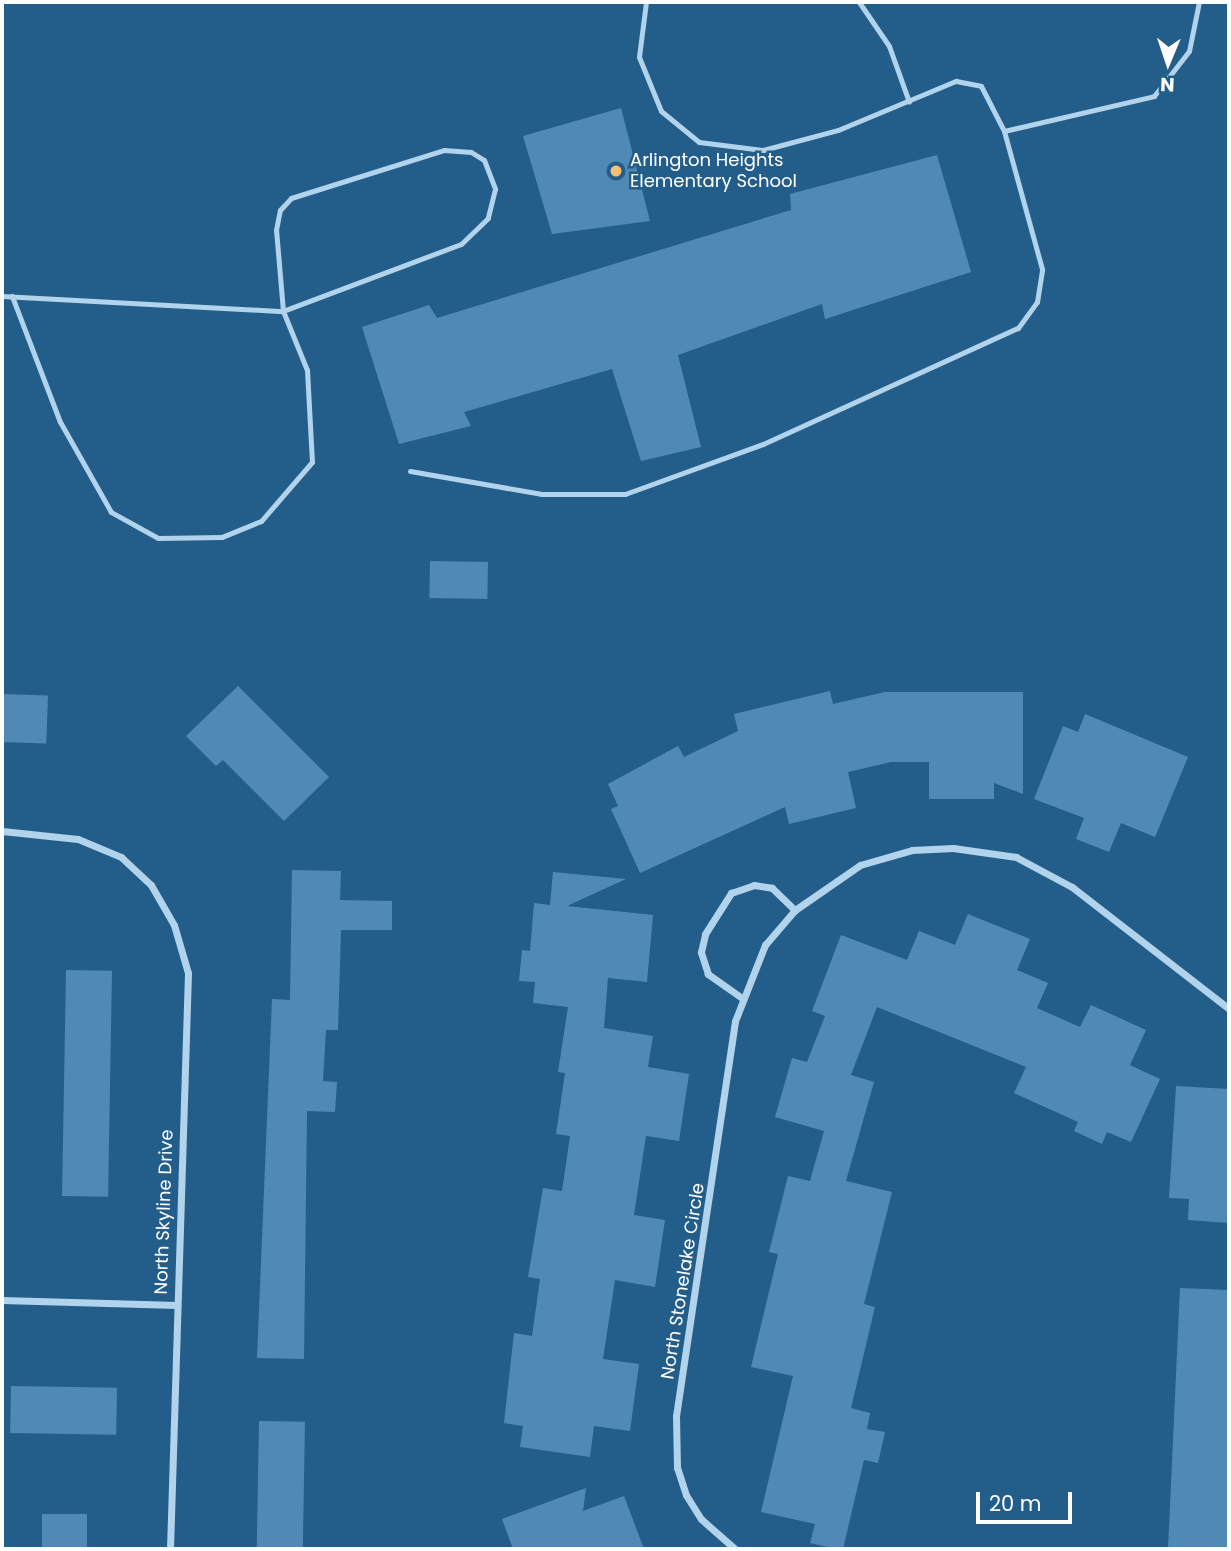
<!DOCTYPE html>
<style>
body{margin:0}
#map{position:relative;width:1231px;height:1551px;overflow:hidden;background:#235e8b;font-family:Poppins,sans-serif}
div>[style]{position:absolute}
.building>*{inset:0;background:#508ab4;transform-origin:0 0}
.service>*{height:5px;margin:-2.5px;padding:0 2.5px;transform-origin:2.5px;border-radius:2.5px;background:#b1d3eb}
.minor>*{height:7px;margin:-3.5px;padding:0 3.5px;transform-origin:3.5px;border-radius:3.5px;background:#b1d3eb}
.dots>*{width:19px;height:19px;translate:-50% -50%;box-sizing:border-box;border:4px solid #235e8b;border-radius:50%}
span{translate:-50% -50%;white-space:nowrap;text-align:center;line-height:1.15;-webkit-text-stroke:5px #235e8b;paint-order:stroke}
.poi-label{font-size:18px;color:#fff}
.left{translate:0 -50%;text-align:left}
.street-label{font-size:18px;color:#fff}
.frame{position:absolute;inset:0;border:4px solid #fff;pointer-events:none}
.north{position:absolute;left:1133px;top:28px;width:70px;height:70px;-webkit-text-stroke:5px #235e8b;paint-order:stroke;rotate:182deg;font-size:19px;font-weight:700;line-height:28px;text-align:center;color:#fff}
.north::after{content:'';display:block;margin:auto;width:24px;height:32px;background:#fff;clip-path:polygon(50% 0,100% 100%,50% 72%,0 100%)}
.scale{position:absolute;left:976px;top:1492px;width:96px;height:32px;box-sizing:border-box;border:4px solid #fff;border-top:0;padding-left:9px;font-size:21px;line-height:24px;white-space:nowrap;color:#fff;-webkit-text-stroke:5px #235e8b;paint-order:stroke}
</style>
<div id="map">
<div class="building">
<div style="clip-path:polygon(621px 108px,650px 221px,552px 234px,523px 136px)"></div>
<div style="clip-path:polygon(937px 155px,971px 272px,825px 319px,822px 304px,678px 355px,701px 447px,641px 461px,612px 369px,464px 412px,471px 426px,399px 444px,362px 327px,429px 305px,437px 318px,791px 210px,790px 194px)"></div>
<div style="left:430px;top:561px;width:58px;height:37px;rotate:1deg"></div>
<div style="clip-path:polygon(238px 686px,329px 777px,284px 821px,223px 760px,216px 766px,186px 736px)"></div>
<div style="clip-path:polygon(830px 691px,833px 704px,885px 692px,1023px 692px,1023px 794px,994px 783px,994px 799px,929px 799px,929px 762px,891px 762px,848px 772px,856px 808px,789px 824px,785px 807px,640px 873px,611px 809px,618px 806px,608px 784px,678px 746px,684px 757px,738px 731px,734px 714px)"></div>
<div style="left:2px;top:694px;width:46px;height:48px;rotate:2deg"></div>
<div style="clip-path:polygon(1085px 714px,1188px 757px,1155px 837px,1121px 823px,1109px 852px,1076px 839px,1084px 818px,1034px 799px,1063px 726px,1078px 732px)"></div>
<div style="clip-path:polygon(292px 870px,341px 871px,340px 900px,392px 901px,392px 930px,341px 930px,338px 1030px,326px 1030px,323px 1081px,337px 1082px,335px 1112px,307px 1111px,304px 1359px,257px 1358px,272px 999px,290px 1000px)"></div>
<div style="clip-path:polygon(553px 872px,626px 879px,567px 906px,653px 915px,647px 982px,608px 978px,604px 1028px,653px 1036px,648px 1067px,689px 1074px,679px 1141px,646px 1136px,634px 1215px,665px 1220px,655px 1287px,615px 1280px,603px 1359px,639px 1364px,630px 1431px,594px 1426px,590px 1457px,520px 1447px,523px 1426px,504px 1423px,514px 1333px,532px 1336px,540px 1279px,528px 1277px,543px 1188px,562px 1191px,570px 1136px,556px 1134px,565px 1073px,558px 1072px,568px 1007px,533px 1003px,535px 982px,519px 981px,522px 950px,530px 951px,534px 903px,550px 905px)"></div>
<div style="clip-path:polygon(968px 914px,1030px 939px,1017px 970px,1048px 983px,1037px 1008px,1080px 1027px,1091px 1005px,1146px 1030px,1130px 1065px,1160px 1079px,1131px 1142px,1107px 1132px,1102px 1144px,1074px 1131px,1078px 1122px,1014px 1093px,1026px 1067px,877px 1007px,851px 1075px,874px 1082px,846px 1181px,892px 1192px,864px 1304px,875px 1307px,851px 1408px,870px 1413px,867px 1429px,885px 1432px,878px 1463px,864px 1460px,843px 1549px,837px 1549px,810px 1543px,815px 1524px,761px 1512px,793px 1376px,751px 1367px,778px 1254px,769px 1252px,788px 1176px,810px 1181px,824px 1131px,775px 1117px,792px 1058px,807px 1062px,825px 1016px,812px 1011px,841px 935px,907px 960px,919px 931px,955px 945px)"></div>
<div style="left:66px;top:970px;width:46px;height:226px;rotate:1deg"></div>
<div style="clip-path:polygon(1176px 1086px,1229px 1089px,1229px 1223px,1188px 1220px,1189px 1199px,1169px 1198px)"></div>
<div style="clip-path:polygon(1180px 1288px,1229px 1290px,1229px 1549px,1168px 1549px)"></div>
<div style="left:11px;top:1386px;width:106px;height:47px;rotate:1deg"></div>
<div style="left:259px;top:1421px;width:46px;height:128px;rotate:1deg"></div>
<div style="clip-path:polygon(586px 1488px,583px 1511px,624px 1496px,644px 1549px,513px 1549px,502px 1519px)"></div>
<div style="left:42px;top:1514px;width:45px;height:35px"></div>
</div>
<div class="service">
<div style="left:646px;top:2px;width:55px;rotate:97.3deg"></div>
<div style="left:639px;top:57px;width:58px;rotate:67.8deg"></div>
<div style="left:661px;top:111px;width:49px;rotate:39.2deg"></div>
<div style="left:699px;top:142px;width:64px;rotate:7.1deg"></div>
<div style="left:763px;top:150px;width:78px;rotate:-14.9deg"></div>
<div style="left:838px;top:130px;width:128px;rotate:-22.6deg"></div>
<div style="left:956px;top:81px;width:25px;rotate:11deg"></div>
<div style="left:981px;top:86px;width:51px;rotate:62.9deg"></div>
<div style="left:859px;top:2px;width:53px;rotate:55.7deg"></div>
<div style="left:889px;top:46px;width:59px;rotate:70.3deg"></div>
<div style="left:444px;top:150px;width:27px;rotate:4deg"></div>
<div style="left:471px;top:152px;width:15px;rotate:32deg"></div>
<div style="left:484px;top:160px;width:31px;rotate:69deg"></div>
<div style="left:495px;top:189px;width:30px;rotate:104deg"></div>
<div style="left:488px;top:218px;width:37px;rotate:136deg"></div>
<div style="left:461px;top:244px;width:190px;rotate:159.4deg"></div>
<div style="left:283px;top:311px;width:81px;rotate:-94.9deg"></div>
<div style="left:276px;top:230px;width:20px;rotate:-79deg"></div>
<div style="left:280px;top:210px;width:16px;rotate:-47deg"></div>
<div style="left:291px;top:198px;width:160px;rotate:-17.4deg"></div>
<div style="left:2px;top:296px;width:281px;rotate:3.1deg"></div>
<div style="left:283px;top:311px;width:64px;rotate:67.9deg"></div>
<div style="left:307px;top:370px;width:92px;rotate:86.9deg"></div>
<div style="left:312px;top:462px;width:78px;rotate:130.8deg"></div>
<div style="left:261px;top:521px;width:42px;rotate:157.7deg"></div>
<div style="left:222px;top:537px;width:64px;rotate:179.1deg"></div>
<div style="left:158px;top:538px;width:54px;rotate:-151deg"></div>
<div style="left:111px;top:512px;width:103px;rotate:-119.5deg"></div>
<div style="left:60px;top:422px;width:135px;rotate:-110.9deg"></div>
<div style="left:410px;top:471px;width:134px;rotate:9.9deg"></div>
<div style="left:542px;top:494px;width:83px"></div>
<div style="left:625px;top:494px;width:147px;rotate:-19.9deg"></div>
<div style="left:763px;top:444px;width:280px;rotate:-24.5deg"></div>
<div style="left:1018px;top:328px;width:32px;rotate:-54deg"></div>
<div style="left:1037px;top:302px;width:33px;rotate:-81deg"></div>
<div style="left:1042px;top:269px;width:143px;rotate:-105.4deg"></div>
<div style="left:1004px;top:131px;width:154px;rotate:-13.1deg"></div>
<div style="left:1154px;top:96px;width:57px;rotate:-52.1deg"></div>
<div style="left:1189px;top:51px;width:50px;rotate:-78.5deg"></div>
</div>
<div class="minor">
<div style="left:2px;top:831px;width:76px;rotate:6deg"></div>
<div style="left:78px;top:839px;width:47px;rotate:22.7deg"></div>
<div style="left:121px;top:857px;width:41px;rotate:43deg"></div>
<div style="left:151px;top:885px;width:46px;rotate:60.1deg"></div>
<div style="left:174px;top:925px;width:50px;rotate:73.7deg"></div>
<div style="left:188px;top:973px;width:576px;rotate:91.79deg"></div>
<div style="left:742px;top:998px;width:42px;rotate:-144.8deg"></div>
<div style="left:708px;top:974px;width:23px;rotate:-108deg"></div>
<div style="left:701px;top:952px;width:18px;rotate:-77deg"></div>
<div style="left:705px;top:934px;width:49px;rotate:-57.6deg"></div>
<div style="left:731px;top:893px;width:24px;rotate:-19deg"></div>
<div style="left:754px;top:885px;width:18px;rotate:9deg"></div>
<div style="left:772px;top:888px;width:32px;rotate:44deg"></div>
<div style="left:2px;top:1300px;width:175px;rotate:1.6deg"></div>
<div style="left:735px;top:1549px;width:45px;rotate:-138.6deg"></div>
<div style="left:701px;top:1519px;width:28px;rotate:-122deg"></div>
<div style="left:686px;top:1495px;width:28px;rotate:-108deg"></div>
<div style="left:677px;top:1468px;width:52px;rotate:-91.1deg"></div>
<div style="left:676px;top:1416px;width:399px;rotate:-81.5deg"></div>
<div style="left:735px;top:1021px;width:82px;rotate:-68.5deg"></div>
<div style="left:765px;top:945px;width:46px;rotate:-49.4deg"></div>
<div style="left:795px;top:910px;width:79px;rotate:-34.7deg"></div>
<div style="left:860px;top:865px;width:54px;rotate:-16.1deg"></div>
<div style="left:912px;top:850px;width:41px;rotate:-2.8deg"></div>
<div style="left:953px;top:848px;width:64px;rotate:8.1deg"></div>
<div style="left:1016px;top:857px;width:64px;rotate:28.2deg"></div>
<div style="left:1072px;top:887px;width:199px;rotate:37.8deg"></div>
</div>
<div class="dots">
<div style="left:616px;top:171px;background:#f6bf74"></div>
</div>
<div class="poi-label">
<span class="left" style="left:630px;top:171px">Arlington Heights<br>Elementary School</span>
</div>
<div class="street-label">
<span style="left:164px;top:1212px;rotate:-88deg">North Skyline Drive</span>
<span style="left:683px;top:1281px;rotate:-81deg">North Stonelake Circle</span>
</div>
<div class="frame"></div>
<div class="north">N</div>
<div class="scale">20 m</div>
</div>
